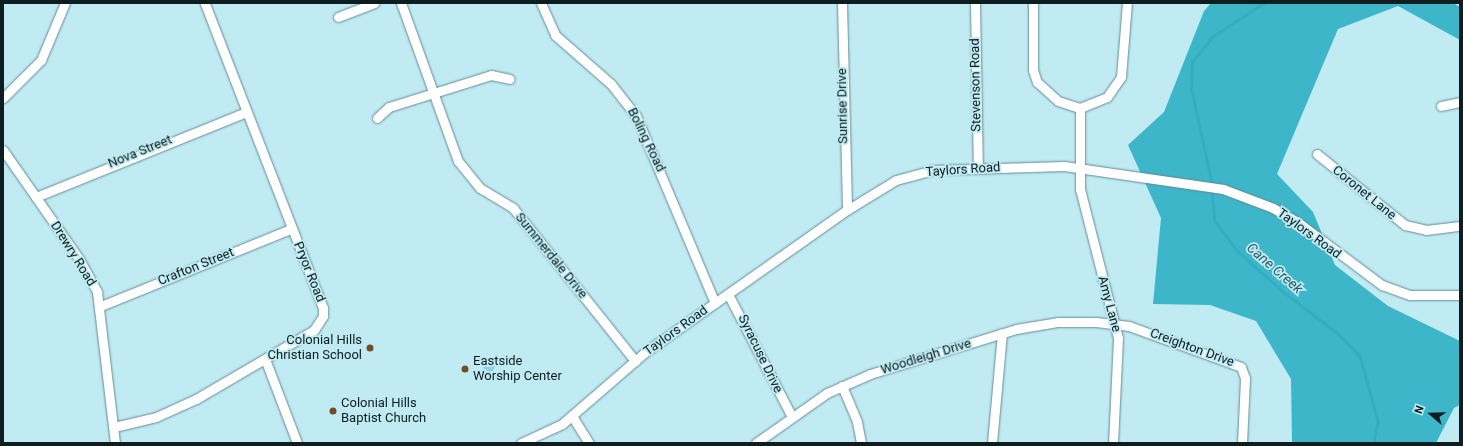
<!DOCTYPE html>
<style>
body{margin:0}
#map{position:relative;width:1463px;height:446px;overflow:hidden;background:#c1ebf3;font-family:Roboto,sans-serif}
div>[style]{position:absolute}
.green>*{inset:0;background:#8cd2df}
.round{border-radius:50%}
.forest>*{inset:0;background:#3eb6ca}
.stream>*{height:2.5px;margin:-1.25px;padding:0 1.25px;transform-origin:1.25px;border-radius:1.25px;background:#33aec1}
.roads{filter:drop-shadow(0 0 1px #658c94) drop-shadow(0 0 1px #658c94)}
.minor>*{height:9px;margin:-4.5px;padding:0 4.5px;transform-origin:4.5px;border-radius:4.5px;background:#fff}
.dots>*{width:11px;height:11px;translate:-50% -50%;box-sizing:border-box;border:2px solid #c1ebf3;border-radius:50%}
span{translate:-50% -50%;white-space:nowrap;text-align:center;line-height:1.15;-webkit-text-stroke:3.5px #c1ebf3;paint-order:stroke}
.street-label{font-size:13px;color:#0d1d20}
.poi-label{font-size:13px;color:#0d1d20}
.right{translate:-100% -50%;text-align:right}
.left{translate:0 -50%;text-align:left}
.water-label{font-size:14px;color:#2a5c64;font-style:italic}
.frame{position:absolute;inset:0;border:4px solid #0d1d20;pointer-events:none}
.north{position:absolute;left:1411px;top:394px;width:40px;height:40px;-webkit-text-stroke:3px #c1ebf3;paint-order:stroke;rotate:290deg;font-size:11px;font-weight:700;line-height:16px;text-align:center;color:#0d1d20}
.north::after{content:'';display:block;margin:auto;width:14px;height:18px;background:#0d1d20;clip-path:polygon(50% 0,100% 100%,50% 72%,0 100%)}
</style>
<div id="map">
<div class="green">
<div class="round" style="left:483px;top:360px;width:12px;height:12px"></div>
</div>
<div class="forest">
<div style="clip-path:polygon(1211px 3px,1453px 3px,1460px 7px,1460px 40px,1398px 6px,1338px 29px,1277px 174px,1313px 212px,1335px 265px,1388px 306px,1460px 341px,1460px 405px,1454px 408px,1436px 443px,1292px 443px,1291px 379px,1256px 321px,1210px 305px,1153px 304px,1161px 218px,1128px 145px,1164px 112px,1204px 11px)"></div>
</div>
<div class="stream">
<div style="left:1212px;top:185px;width:99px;rotate:-102.2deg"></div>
<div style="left:1191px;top:88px;width:26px;rotate:-88deg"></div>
<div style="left:1192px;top:62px;width:32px;rotate:-51deg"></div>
<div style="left:1212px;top:37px;width:62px;rotate:-33.2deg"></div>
<div style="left:1212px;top:189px;width:32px;rotate:85deg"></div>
<div style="left:1215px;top:221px;width:38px;rotate:53deg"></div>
<div style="left:1238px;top:251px;width:57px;rotate:42.1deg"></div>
<div style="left:1280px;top:289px;width:71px;rotate:37.5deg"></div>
<div style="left:1336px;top:332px;width:34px;rotate:45deg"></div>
<div style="left:1360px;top:356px;width:67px;rotate:74.5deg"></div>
<div style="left:1378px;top:421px;width:22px;rotate:100deg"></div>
</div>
<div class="roads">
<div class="minor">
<div style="left:401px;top:3px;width:168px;rotate:70.2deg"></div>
<div style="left:458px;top:161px;width:35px;rotate:51deg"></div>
<div style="left:480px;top:188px;width:39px;rotate:31deg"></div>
<div style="left:513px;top:208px;width:196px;rotate:51.4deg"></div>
<div style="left:541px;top:3px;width:35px;rotate:66deg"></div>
<div style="left:555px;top:35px;width:74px;rotate:41.2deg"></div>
<div style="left:611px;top:84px;width:41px;rotate:52deg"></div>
<div style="left:636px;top:116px;width:203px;rotate:67.1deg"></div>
<div style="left:842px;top:3px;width:207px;rotate:88.6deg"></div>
<div style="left:975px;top:3px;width:165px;rotate:89deg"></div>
<div style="left:1033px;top:3px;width:67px;rotate:90deg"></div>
<div style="left:1033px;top:70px;width:13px;rotate:72deg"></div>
<div style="left:1037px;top:82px;width:28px;rotate:42deg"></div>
<div style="left:1058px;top:101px;width:23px;rotate:18deg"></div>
<div style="left:1080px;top:108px;width:29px;rotate:-22deg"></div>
<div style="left:1107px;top:97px;width:24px;rotate:-55deg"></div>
<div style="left:1121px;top:77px;width:74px;rotate:-85.4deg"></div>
<div style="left:338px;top:17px;width:39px;rotate:-21deg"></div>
<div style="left:3px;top:98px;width:54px;rotate:-45deg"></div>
<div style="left:41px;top:60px;width:62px;rotate:-67.2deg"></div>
<div style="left:1441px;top:106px;width:19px;rotate:-12deg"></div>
<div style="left:1080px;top:108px;width:81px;rotate:90deg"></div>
<div style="left:1080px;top:189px;width:154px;rotate:75.7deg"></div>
<div style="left:1118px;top:338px;width:105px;rotate:92.7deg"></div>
<div style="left:377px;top:118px;width:16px;rotate:-43deg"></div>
<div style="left:389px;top:107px;width:107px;rotate:-17.4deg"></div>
<div style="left:491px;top:75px;width:19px;rotate:12deg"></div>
<div style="left:3px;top:150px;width:133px;rotate:55.1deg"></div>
<div style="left:79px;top:259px;width:38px;rotate:61deg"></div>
<div style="left:97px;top:292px;width:152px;rotate:83.2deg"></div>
<div style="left:1317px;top:154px;width:113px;rotate:38.9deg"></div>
<div style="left:1405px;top:225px;width:22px;rotate:13deg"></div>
<div style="left:1426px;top:230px;width:34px;rotate:-7deg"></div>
<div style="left:36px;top:197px;width:227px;rotate:-22deg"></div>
<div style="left:728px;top:294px;width:136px;rotate:62.5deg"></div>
<div style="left:101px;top:306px;width:205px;rotate:-22.1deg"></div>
<div style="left:265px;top:359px;width:90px;rotate:69.1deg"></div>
<div style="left:842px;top:386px;width:39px;rotate:67deg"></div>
<div style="left:857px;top:422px;width:21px;rotate:79deg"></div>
<div style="left:572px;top:416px;width:32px;rotate:58deg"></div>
<div style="left:114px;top:427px;width:43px;rotate:-13.4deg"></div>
<div style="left:156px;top:417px;width:44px;rotate:-24.2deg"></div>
<div style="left:196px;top:399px;width:137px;rotate:-30.3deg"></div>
<div style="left:314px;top:330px;width:17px;rotate:-57deg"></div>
<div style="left:323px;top:316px;width:8px;rotate:-90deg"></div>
<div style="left:323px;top:308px;width:327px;rotate:-111.2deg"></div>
<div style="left:521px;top:443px;width:45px;rotate:-24.9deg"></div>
<div style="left:562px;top:424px;width:108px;rotate:-40.9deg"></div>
<div style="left:644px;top:353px;width:248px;rotate:-35.2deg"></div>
<div style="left:847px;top:210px;width:57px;rotate:-31.5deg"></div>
<div style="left:896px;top:180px;width:39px;rotate:-15deg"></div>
<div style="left:934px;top:170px;width:130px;rotate:-1.8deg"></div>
<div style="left:1064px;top:166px;width:161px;rotate:8.2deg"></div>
<div style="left:1223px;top:189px;width:53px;rotate:20.8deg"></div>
<div style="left:1273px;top:208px;width:30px;rotate:30deg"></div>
<div style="left:1299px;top:223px;width:104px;rotate:36.8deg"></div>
<div style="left:1382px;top:285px;width:30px;rotate:20deg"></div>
<div style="left:1410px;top:295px;width:50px"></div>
<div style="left:756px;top:443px;width:87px;rotate:-35.2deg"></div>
<div style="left:827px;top:393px;width:47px;rotate:-23.8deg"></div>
<div style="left:870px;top:374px;width:153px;rotate:-17.1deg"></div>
<div style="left:1016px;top:329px;width:43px;rotate:-9.5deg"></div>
<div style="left:1058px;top:322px;width:38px"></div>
<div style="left:1096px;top:322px;width:33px;rotate:7deg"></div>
<div style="left:1129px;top:326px;width:119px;rotate:20.1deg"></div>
<div style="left:1241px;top:367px;width:12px;rotate:70deg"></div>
<div style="left:1245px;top:378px;width:65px;rotate:92.6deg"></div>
<div style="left:992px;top:443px;width:110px;rotate:-84.8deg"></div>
</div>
</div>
<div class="dots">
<div style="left:370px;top:348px;background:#734c2a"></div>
<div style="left:465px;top:369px;background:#734c2a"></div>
<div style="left:333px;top:411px;background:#734c2a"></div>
</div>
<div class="street-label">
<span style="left:976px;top:85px;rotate:-91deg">Stevenson Road</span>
<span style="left:843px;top:106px;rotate:-91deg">Sunrise Drive</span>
<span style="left:646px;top:140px;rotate:64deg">Boling Road</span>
<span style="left:140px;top:152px;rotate:-22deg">Nova Street</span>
<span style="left:963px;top:170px;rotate:-4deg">Taylors Road</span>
<span style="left:1364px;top:193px;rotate:39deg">Coronet Lane</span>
<span style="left:1309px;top:234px;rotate:36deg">Taylors Road</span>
<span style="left:73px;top:254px;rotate:58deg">Drewry Road</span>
<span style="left:551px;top:256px;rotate:51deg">Summerdale Drive</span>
<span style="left:196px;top:267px;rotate:-22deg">Crafton Street</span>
<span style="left:309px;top:272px;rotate:68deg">Pryor Road</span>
<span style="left:1109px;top:304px;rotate:75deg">Amy Lane</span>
<span style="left:676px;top:331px;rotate:-36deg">Taylors Road</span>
<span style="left:1192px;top:348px;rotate:20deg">Creighton Drive</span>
<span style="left:760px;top:354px;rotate:64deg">Syracuse Drive</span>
<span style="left:926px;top:357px;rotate:-17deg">Woodleigh Drive</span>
</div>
<div class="poi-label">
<span class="right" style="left:362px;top:348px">Colonial Hills<br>Christian School</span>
<span class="left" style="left:473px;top:369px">Eastside<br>Worship Center</span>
<span class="left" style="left:341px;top:411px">Colonial Hills<br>Baptist Church</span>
</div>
<div class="water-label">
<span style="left:1275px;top:268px;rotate:41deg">Cane Creek</span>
</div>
<div class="frame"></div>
<div class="north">N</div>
</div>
